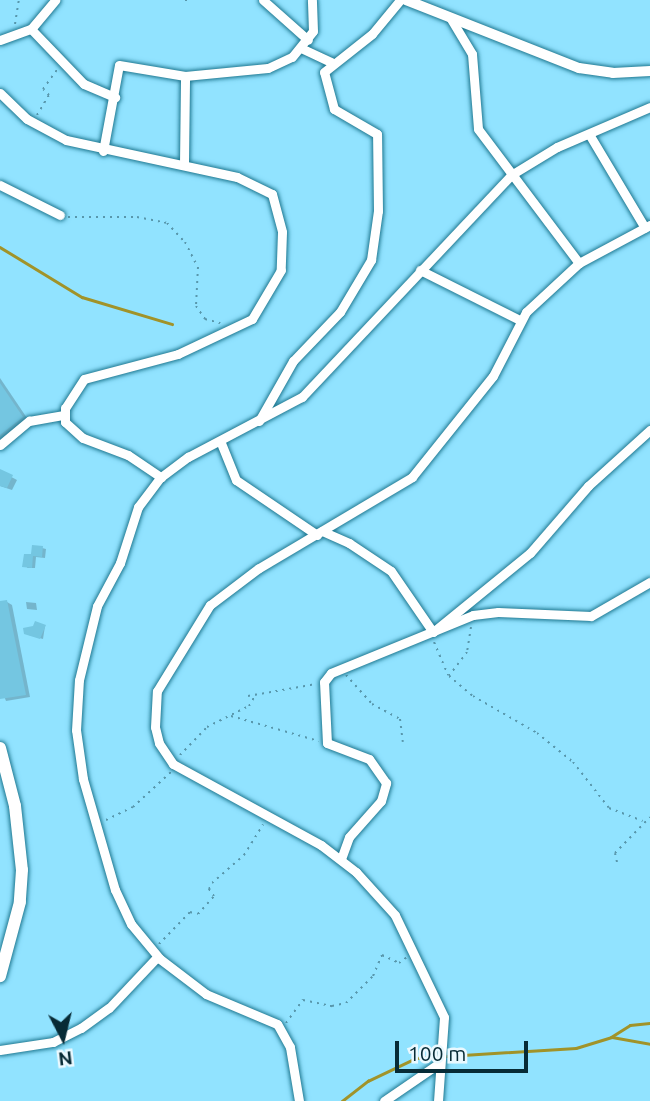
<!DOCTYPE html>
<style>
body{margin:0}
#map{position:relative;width:650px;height:1101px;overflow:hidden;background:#91e3ff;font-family:Ubuntu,sans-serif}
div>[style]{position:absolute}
.shadow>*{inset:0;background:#0003}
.stream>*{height:2.5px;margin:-1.25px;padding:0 1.25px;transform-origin:1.25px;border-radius:1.25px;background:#a19329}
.building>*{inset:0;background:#74c6e1}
.path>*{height:2px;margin-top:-1px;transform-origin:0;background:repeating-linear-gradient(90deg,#5897ac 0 2px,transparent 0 7px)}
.roads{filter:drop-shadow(0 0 2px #1f7891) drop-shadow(0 0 2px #1f7891)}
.minor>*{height:9px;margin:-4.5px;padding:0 4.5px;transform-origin:4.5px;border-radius:4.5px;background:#fff}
.major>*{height:10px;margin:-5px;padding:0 5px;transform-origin:5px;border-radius:5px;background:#fff}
.highway>*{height:12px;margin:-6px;padding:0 6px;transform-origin:6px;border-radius:6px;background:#fff}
span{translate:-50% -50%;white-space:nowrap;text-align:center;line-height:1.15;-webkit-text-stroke:6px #eaf9ff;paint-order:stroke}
.north{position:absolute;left:28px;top:1003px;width:70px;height:70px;-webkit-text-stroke:5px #eaf9ff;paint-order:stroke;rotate:173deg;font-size:19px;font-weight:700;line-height:28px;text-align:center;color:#072b36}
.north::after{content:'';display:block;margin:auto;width:24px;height:32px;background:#072b36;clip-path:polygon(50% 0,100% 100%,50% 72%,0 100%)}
.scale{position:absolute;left:395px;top:1041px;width:133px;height:32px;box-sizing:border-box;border:4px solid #072b36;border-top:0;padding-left:9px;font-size:21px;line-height:24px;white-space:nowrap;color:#072b36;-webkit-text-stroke:5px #eaf9ff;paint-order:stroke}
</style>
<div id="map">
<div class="shadow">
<div style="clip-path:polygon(0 378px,29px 421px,0 442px)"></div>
<div style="clip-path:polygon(0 471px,17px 480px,12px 490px,0 486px)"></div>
<div style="clip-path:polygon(34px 546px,46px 549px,45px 558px,36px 557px,35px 568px,27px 568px)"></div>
<div style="clip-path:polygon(7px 602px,12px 605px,30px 697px,6px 701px,0 686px,0 603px)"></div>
<div style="clip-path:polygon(26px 602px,36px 603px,37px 610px,27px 609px)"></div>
<div style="clip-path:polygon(45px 626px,43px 639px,29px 635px)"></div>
</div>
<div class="stream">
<div style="left:0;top:247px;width:96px;rotate:31.4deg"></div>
<div style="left:82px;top:297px;width:94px;rotate:16.7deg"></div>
<div style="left:612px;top:1037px;width:39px;rotate:10deg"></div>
<div style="left:342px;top:1101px;width:33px;rotate:-38deg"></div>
<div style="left:368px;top:1081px;width:53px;rotate:-25.6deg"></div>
<div style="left:416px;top:1058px;width:160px;rotate:-3.6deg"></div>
<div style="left:576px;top:1048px;width:37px;rotate:-17deg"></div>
<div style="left:611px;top:1037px;width:22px;rotate:-32deg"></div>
<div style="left:630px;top:1025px;width:20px;rotate:-6deg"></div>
</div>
<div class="building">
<div style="clip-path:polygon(0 383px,23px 417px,0 435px)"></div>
<div style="clip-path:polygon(0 469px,13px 475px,7px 488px,0 486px)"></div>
<div style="clip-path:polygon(32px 545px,43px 546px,42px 557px,33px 556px,32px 568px,22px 567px,24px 554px,31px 554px)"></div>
<div style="clip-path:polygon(7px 600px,26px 695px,0 699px,0 601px)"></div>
<div style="clip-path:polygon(35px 621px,46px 625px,40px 639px,24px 634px,23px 628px,33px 626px)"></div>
</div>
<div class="path">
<div style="left:185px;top:0;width:5px"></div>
<div style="left:15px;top:24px;width:24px;rotate:-81deg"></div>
<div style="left:37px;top:115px;width:23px;rotate:-59deg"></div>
<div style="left:49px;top:95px;width:8px;rotate:-135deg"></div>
<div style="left:43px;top:89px;width:26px;rotate:-54deg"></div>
<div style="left:68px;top:217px;width:69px"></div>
<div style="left:137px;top:217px;width:31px;rotate:11deg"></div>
<div style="left:167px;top:223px;width:26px;rotate:47deg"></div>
<div style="left:185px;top:242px;width:28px;rotate:63deg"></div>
<div style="left:198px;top:267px;width:39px;rotate:93deg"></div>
<div style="left:196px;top:306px;width:16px;rotate:55deg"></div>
<div style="left:205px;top:319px;width:16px;rotate:15deg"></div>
<div style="left:471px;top:627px;width:25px;rotate:99deg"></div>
<div style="left:467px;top:652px;width:30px;rotate:127deg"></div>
<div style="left:449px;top:676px;width:31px;rotate:40deg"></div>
<div style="left:473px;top:696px;width:74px;rotate:30deg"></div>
<div style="left:537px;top:733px;width:46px;rotate:38.9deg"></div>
<div style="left:573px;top:762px;width:58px;rotate:52deg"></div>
<div style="left:609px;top:808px;width:36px;rotate:21deg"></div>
<div style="left:434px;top:642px;width:36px;rotate:67deg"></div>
<div style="left:346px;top:675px;width:39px;rotate:48deg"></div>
<div style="left:372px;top:704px;width:32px;rotate:28deg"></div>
<div style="left:400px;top:719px;width:23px;rotate:83deg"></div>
<div style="left:248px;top:696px;width:69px;rotate:-10deg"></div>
<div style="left:231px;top:716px;width:91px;rotate:15.9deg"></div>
<div style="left:180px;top:755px;width:39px;rotate:-46deg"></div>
<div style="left:207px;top:727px;width:47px;rotate:-26.6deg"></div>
<div style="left:249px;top:706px;width:14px;rotate:-60deg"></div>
<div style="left:106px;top:820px;width:30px;rotate:-26deg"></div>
<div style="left:133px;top:807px;width:52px;rotate:-42.6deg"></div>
<div style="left:617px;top:862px;width:9px;rotate:-103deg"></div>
<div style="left:615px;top:853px;width:50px;rotate:-45.8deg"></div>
<div style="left:159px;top:944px;width:45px;rotate:-45.9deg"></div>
<div style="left:190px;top:912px;width:8px;rotate:14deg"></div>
<div style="left:198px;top:914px;width:24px;rotate:-48deg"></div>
<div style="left:214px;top:896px;width:9px;rotate:-126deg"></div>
<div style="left:209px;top:889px;width:7px;rotate:-63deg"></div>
<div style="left:212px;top:883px;width:43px;rotate:-41.2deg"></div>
<div style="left:244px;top:855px;width:36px;rotate:-58deg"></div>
<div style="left:286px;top:1023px;width:29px;rotate:-54deg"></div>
<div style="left:303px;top:1000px;width:30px;rotate:12deg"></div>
<div style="left:332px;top:1006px;width:14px;rotate:-12deg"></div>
<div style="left:346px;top:1003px;width:38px;rotate:-45deg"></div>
<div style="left:373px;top:976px;width:23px;rotate:-67deg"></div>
<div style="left:382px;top:955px;width:19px;rotate:25deg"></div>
<div style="left:399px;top:963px;width:10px;rotate:-37deg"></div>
</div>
<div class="roads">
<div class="minor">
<div style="left:263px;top:0;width:60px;rotate:41.6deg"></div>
<div style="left:451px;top:19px;width:41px;rotate:59deg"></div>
<div style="left:472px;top:54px;width:75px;rotate:85.4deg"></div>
<div style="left:478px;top:129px;width:168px;rotate:53deg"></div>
<div style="left:31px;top:29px;width:76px;rotate:46.1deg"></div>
<div style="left:84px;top:84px;width:34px;rotate:23deg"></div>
<div style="left:0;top:40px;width:33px;rotate:-20deg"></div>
<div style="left:31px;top:29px;width:38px;rotate:-50deg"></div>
<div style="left:303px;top:49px;width:31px;rotate:25deg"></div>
<div style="left:0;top:93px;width:37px;rotate:44deg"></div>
<div style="left:27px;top:119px;width:44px;rotate:28.3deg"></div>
<div style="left:66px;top:140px;width:175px;rotate:12.2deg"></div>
<div style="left:237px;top:177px;width:39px;rotate:26deg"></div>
<div style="left:272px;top:194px;width:39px;rotate:75deg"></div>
<div style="left:282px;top:232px;width:38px;rotate:92deg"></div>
<div style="left:281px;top:270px;width:57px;rotate:120.6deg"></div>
<div style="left:252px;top:319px;width:82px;rotate:154.7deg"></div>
<div style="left:178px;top:354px;width:97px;rotate:165.1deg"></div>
<div style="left:84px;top:379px;width:35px;rotate:123deg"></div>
<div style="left:65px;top:408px;width:14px;rotate:90deg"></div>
<div style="left:65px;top:422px;width:24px;rotate:42deg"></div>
<div style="left:83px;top:438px;width:48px;rotate:20.7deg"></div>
<div style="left:128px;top:455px;width:40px;rotate:34deg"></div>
<div style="left:589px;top:134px;width:109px;rotate:59.2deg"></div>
<div style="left:103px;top:151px;width:87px;rotate:-79.5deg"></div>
<div style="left:119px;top:65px;width:67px;rotate:9.5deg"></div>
<div style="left:184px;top:163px;width:87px;rotate:-89.3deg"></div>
<div style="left:185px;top:76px;width:83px;rotate:-5.5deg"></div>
<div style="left:268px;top:68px;width:26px;rotate:-25deg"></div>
<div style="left:292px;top:57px;width:33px;rotate:-51deg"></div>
<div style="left:313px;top:31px;width:31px;rotate:-92deg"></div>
<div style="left:0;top:185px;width:67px;rotate:26.6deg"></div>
<div style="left:420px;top:270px;width:112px;rotate:26.6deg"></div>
<div style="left:259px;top:421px;width:69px;rotate:-60.5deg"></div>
<div style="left:293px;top:361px;width:68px;rotate:-46.2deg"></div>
<div style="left:340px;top:312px;width:61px;rotate:-59.2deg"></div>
<div style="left:371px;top:260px;width:49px;rotate:-81.9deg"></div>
<div style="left:378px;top:211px;width:77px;rotate:-90.7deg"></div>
<div style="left:377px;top:134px;width:50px;rotate:-149.8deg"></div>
<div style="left:334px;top:109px;width:38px;rotate:-105deg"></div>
<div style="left:324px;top:72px;width:61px;rotate:-38.4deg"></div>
<div style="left:372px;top:34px;width:44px;rotate:-50.5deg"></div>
<div style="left:221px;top:443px;width:40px;rotate:68deg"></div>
<div style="left:236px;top:480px;width:98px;rotate:34.2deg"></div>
<div style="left:0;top:445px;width:38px;rotate:-40deg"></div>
<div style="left:29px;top:421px;width:34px;rotate:-10deg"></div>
<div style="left:322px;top:531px;width:30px;rotate:24deg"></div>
<div style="left:349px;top:543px;width:50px;rotate:33.7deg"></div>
<div style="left:391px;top:571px;width:74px;rotate:55.5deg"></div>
<div style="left:433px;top:632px;width:125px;rotate:-39.2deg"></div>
<div style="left:530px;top:553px;width:89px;rotate:-49.1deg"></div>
<div style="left:588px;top:486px;width:84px;rotate:-42.1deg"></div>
<div style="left:341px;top:859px;width:23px;rotate:-70deg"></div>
<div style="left:349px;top:837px;width:48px;rotate:-48.4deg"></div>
<div style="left:381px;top:801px;width:19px;rotate:-74deg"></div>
<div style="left:386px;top:783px;width:29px;rotate:-125deg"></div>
<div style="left:369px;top:759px;width:45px;rotate:-159.1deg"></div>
<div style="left:327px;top:743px;width:61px;rotate:-92.8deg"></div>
<div style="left:324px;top:682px;width:11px;rotate:-52deg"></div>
<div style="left:331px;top:673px;width:153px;rotate:-22.2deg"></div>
<div style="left:473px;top:615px;width:25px;rotate:-7deg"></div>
<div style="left:498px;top:612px;width:93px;rotate:2.5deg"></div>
<div style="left:591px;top:616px;width:68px;rotate:-30deg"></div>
<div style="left:0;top:1050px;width:54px;rotate:-8.6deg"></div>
<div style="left:53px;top:1042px;width:31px;rotate:-27deg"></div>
<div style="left:81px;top:1028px;width:34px;rotate:-36deg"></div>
<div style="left:109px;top:1008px;width:70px;rotate:-46.7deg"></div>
<div style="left:299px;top:1101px;width:55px;rotate:-99.5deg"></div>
<div style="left:290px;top:1047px;width:26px;rotate:-119deg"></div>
<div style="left:277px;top:1024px;width:77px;rotate:-157.1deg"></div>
<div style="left:206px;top:994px;width:58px;rotate:-142.7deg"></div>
<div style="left:160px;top:959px;width:45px;rotate:-129.6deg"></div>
<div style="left:131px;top:924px;width:38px;rotate:-115deg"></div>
<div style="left:115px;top:890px;width:116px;rotate:-106.1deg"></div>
<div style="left:83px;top:779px;width:49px;rotate:-98.1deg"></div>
<div style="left:76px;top:730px;width:50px;rotate:-86.6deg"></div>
<div style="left:79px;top:680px;width:76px;rotate:-76.3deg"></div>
<div style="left:97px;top:606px;width:49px;rotate:-61.9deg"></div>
<div style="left:120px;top:563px;width:59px;rotate:-72.2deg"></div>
<div style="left:138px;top:507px;width:38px;rotate:-53deg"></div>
<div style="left:161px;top:477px;width:34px;rotate:-37deg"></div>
<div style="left:188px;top:457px;width:129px;rotate:-27.8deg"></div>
<div style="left:302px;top:397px;width:305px;rotate:-46.7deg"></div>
<div style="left:511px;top:175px;width:54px;rotate:-31.3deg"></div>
<div style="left:557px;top:147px;width:101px;rotate:-23.3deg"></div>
<div style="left:384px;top:1101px;width:65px;rotate:-34.4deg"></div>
<div style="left:438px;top:1101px;width:84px;rotate:-85.9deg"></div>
<div style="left:444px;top:1017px;width:113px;rotate:-115.7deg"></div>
<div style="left:395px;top:915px;width:58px;rotate:-132.2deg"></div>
<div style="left:356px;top:872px;width:44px;rotate:-142.4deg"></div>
<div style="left:321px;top:845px;width:169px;rotate:-151.3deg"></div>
<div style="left:173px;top:764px;width:25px;rotate:-124deg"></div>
<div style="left:159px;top:743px;width:16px;rotate:-104deg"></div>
<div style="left:155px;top:727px;width:36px;rotate:-87deg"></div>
<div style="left:157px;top:691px;width:101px;rotate:-58.4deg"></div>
<div style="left:210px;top:605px;width:61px;rotate:-37.1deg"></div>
<div style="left:259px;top:568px;width:178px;rotate:-30.7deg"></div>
<div style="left:412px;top:477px;width:129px;rotate:-51.3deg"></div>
<div style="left:493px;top:376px;width:72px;rotate:-62.7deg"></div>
<div style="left:526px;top:312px;width:72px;rotate:-42.8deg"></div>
<div style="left:579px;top:263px;width:81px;rotate:-28.2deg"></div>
</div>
<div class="major">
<div style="left:406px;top:0;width:186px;rotate:21.5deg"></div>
<div style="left:579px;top:68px;width:34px;rotate:8deg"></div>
<div style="left:613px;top:73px;width:37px;rotate:-3deg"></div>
</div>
<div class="highway">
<div style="left:0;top:748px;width:60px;rotate:75.5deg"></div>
<div style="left:15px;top:806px;width:64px;rotate:83.8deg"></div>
<div style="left:22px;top:870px;width:32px;rotate:94deg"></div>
<div style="left:20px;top:902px;width:77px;rotate:105.1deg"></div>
</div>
</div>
<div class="north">N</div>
<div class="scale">100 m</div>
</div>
